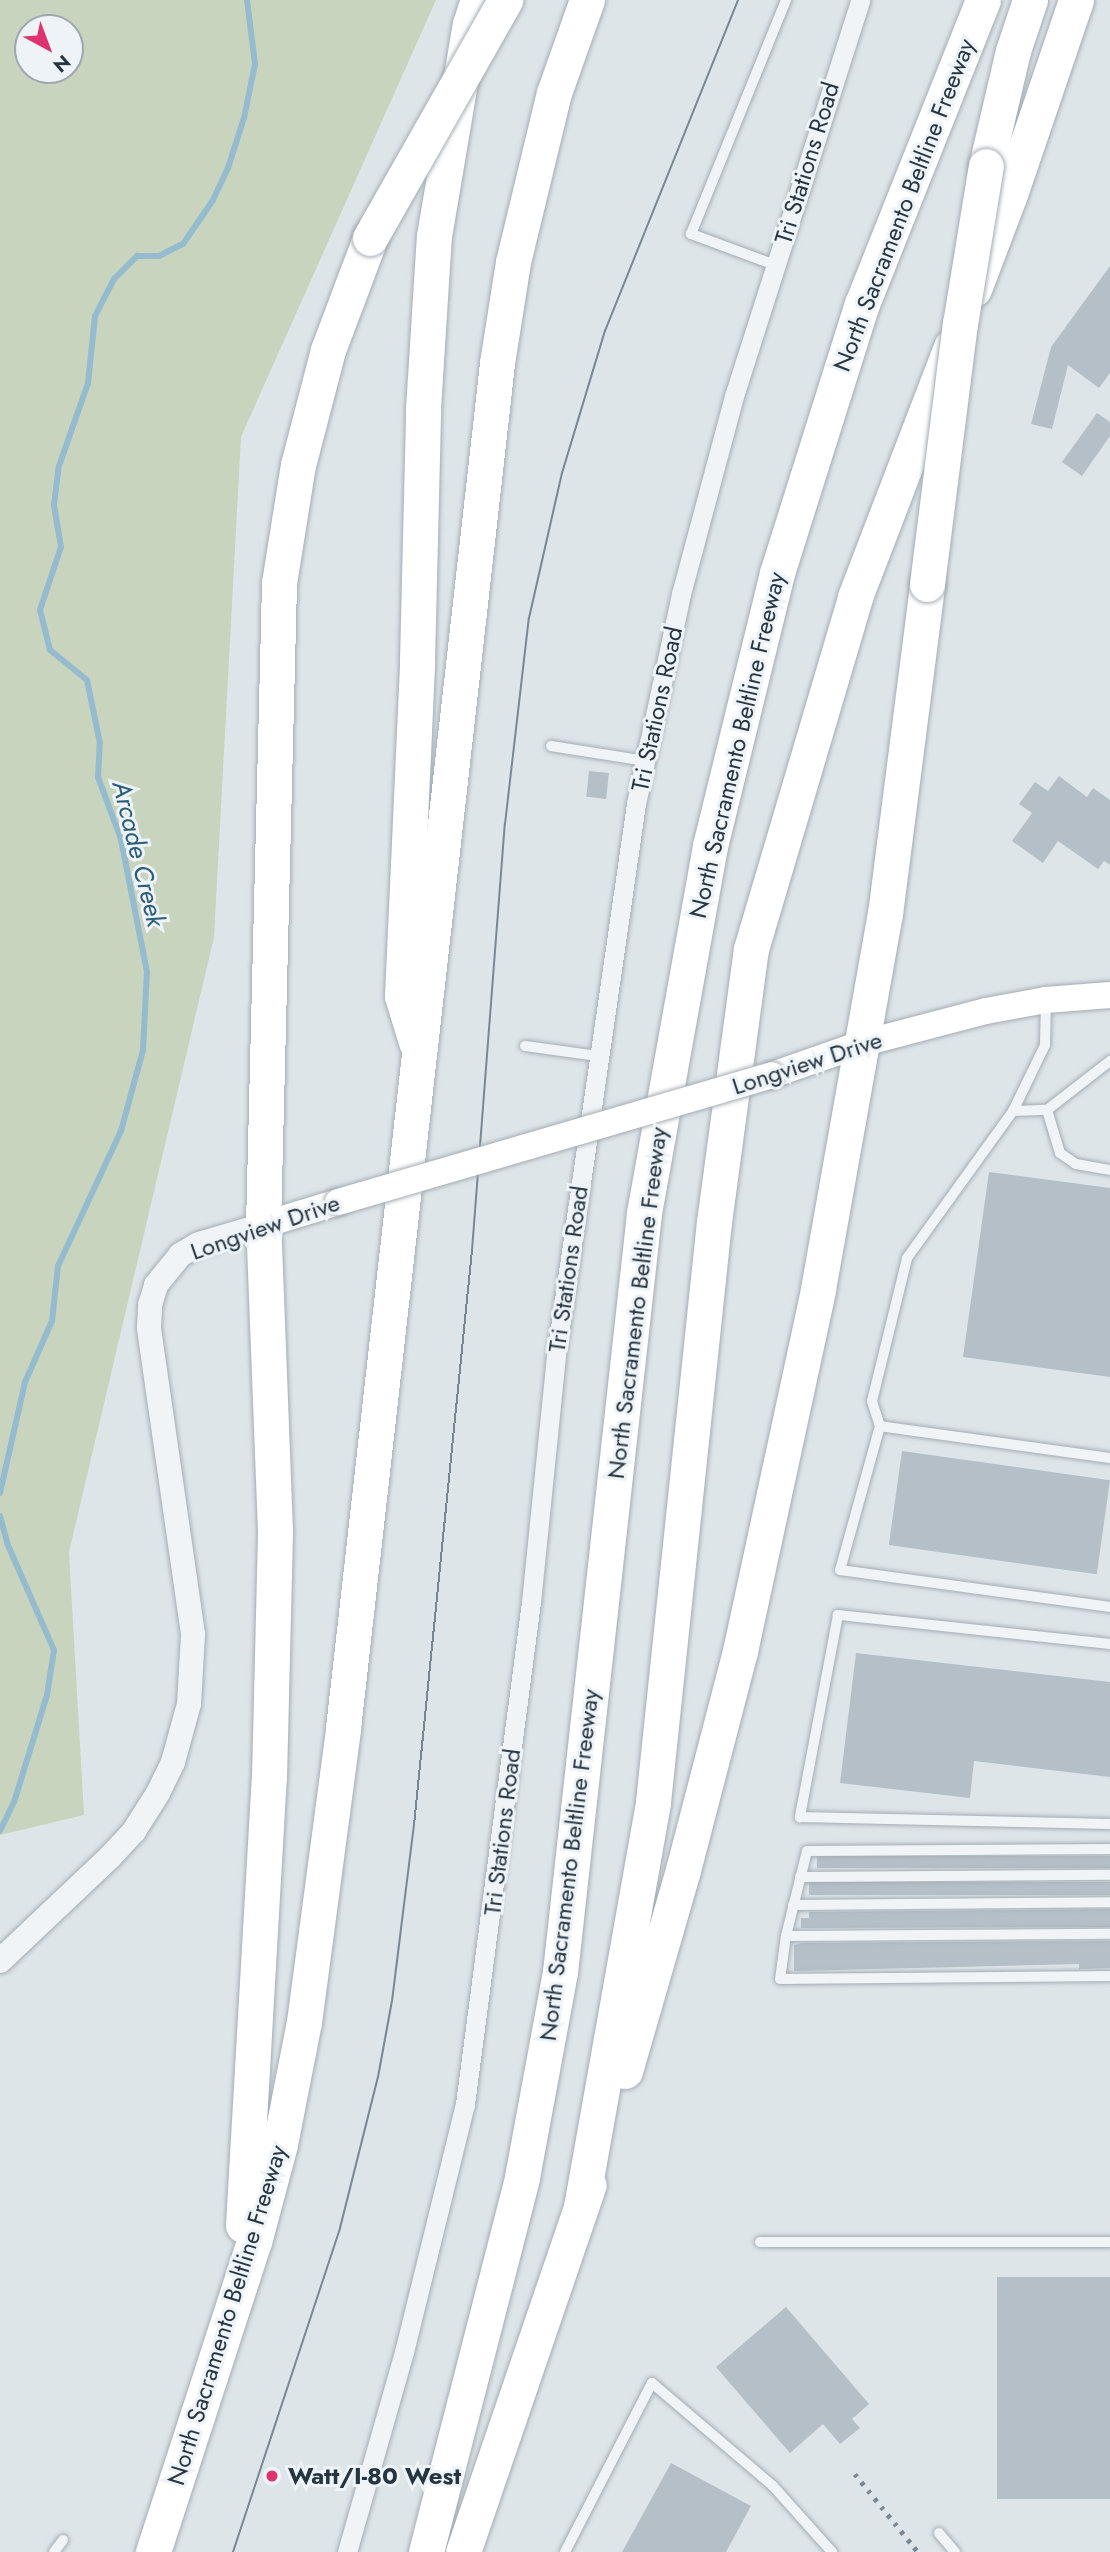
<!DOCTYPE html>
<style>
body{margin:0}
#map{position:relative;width:1110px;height:2552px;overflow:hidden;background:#dee5e9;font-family:Jost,sans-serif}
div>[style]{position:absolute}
.green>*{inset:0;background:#c8d4be}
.stream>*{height:6px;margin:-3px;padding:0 3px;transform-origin:3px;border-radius:3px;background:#95bbce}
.building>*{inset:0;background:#b5bfc7;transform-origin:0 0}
.roads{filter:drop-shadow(0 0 2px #a3adb4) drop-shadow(0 0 2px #a3adb4)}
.service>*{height:10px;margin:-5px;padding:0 5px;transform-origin:5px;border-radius:5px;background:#f1f4f7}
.minor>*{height:19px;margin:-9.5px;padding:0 9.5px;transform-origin:9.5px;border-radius:9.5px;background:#f1f4f7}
.tertiary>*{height:24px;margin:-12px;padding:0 12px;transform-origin:12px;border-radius:12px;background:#f1f4f7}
.secondary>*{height:26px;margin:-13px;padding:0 13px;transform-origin:13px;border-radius:13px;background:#fff}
.motorway>*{height:35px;margin:-17.5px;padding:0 17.5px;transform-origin:17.5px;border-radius:17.5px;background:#fff}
.tram>*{height:2px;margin:-1px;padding:0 1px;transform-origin:1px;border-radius:1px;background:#768795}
.rail>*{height:5px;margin-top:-2.5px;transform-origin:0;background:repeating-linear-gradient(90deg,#768795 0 3.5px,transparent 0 10.5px)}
.bridges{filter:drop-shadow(0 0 2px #a3adb4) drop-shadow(0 0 2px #a3adb4)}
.secondary-bridge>*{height:26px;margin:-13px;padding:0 13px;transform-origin:13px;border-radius:13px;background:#fff}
.motorway-bridge>*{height:35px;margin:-17.5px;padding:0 17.5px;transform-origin:17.5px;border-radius:17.5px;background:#fff}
.dots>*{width:19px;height:19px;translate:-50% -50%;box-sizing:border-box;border:4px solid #eef3f7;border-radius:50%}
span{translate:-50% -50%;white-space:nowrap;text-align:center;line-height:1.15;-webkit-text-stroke:6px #eef3f7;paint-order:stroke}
.street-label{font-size:24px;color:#253542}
.poi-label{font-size:24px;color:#253542;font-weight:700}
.left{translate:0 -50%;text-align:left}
.water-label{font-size:26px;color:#2b5e7a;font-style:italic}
.north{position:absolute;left:14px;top:14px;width:70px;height:70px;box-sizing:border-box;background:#eef3f7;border:2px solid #9ea7af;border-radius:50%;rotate:139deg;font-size:19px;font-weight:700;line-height:28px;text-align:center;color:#253542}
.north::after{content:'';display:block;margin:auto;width:24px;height:32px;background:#dd346f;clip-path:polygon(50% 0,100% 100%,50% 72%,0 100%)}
</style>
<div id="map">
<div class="green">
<div style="clip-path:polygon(evenodd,0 0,436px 0,241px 437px,214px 937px,69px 1552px,84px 1815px,0 1835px,0 0,28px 28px,70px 28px,70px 70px,28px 70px,28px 28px)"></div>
</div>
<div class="stream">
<div style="left:0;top:1493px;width:114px;rotate:-77.3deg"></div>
<div style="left:25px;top:1382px;width:67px;rotate:-66.1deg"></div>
<div style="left:52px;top:1321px;width:55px;rotate:-83.8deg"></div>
<div style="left:58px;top:1266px;width:149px;rotate:-65deg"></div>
<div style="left:121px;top:1131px;width:84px;rotate:-74.8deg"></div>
<div style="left:143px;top:1050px;width:78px;rotate:-87.1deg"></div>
<div style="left:147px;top:972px;width:136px;rotate:-101.1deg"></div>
<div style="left:121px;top:839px;width:66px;rotate:-110.4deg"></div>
<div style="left:98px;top:777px;width:34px;rotate:-87deg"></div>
<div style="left:100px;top:743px;width:64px;rotate:-101.7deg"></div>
<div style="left:87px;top:680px;width:48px;rotate:-141deg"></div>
<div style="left:50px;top:650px;width:41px;rotate:-104deg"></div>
<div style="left:40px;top:610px;width:66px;rotate:-71.6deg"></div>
<div style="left:61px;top:547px;width:43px;rotate:-99.5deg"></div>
<div style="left:54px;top:505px;width:39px;rotate:-83deg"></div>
<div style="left:59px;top:466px;width:88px;rotate:-70.7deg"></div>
<div style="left:88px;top:383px;width:67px;rotate:-84deg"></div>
<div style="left:95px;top:316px;width:42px;rotate:-62.8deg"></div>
<div style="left:114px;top:279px;width:33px;rotate:-45deg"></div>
<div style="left:137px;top:256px;width:22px"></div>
<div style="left:159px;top:256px;width:27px;rotate:-27deg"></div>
<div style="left:183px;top:244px;width:53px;rotate:-55.7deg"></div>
<div style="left:213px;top:200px;width:35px;rotate:-65deg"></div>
<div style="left:228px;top:168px;width:52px;rotate:-72.3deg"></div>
<div style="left:244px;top:118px;width:55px;rotate:-78.5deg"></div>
<div style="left:255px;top:64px;width:64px;rotate:-97.1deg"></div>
<div style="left:0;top:1516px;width:28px;rotate:75deg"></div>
<div style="left:7px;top:1543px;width:117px;rotate:66.3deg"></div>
<div style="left:54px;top:1650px;width:46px;rotate:98.8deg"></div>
<div style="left:47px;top:1695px;width:112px;rotate:107.1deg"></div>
<div style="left:14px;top:1802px;width:32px;rotate:116deg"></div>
</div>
<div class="building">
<div style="clip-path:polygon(1110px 266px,1110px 373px,1099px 388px,1068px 365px,1052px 429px,1031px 424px,1051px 347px)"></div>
<div style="clip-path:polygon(1097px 413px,1110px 422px,1110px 436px,1082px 476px,1062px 462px)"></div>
<div style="left:589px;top:771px;width:20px;height:26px;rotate:6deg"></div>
<div style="clip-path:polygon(1059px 776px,1087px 797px,1093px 788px,1110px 800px,1110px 865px,1104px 861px,1098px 869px,1058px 841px,1043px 863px,1012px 841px,1032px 813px,1019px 804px,1035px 782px,1048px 791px)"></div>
<div style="clip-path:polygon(989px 1172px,1110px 1188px,1110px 1377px,963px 1357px)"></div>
<div style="left:902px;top:1451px;width:210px;height:95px;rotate:8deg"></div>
<div style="clip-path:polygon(856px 1653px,1110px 1682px,1110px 1777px,974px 1761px,970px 1798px,840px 1783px)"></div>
<div style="left:1110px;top:1856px;width:12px;height:293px;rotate:90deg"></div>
<div style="left:1110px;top:1882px;width:13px;height:301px;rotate:90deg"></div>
<div style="clip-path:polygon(1110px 1909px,1110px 1927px,801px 1928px,801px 1918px,809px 1918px,809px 1912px)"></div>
<div style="clip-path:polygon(1110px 1941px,1110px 1968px,1079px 1969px,1079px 1964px,794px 1971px,794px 1945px,802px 1943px)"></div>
<div style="left:1110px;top:2277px;width:222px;height:113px;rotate:90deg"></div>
<div style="clip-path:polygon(786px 2307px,869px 2404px,852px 2419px,860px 2428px,840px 2444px,823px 2424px,790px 2453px,716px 2367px)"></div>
<div style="clip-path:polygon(671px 2463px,751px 2506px,726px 2552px,622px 2552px)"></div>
</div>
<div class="roads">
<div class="service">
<div style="left:775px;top:265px;width:90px;rotate:-159.7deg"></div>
<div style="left:691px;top:234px;width:253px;rotate:-67.9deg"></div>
<div style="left:551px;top:746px;width:96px;rotate:9deg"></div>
<div style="left:525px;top:1046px;width:74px;rotate:7.8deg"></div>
<div style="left:1047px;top:1110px;width:45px;rotate:73.2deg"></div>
<div style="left:1060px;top:1153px;width:19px;rotate:35deg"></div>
<div style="left:1076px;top:1164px;width:35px;rotate:10deg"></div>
<div style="left:1013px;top:1111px;width:34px;rotate:-2deg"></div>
<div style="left:1047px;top:1110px;width:80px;rotate:-37.9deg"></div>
<div style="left:880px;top:1426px;width:26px;rotate:-108deg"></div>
<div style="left:872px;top:1401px;width:147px;rotate:-76.2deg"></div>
<div style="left:907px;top:1258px;width:181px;rotate:-54.2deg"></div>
<div style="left:1013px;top:1111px;width:73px;rotate:-64.1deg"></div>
<div style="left:1045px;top:1045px;width:44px;rotate:-88.7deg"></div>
<div style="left:1110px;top:1458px;width:232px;rotate:-172.1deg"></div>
<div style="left:880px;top:1426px;width:149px;rotate:105.5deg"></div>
<div style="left:840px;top:1570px;width:273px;rotate:7.8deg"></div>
<div style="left:1110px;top:1644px;width:274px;rotate:-173.9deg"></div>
<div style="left:838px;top:1615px;width:206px;rotate:100.7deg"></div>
<div style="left:800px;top:1817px;width:310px;rotate:1.3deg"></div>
<div style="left:1110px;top:1849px;width:303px;rotate:179.6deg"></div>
<div style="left:807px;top:1851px;width:88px;rotate:103.9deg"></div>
<div style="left:786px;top:1936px;width:43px;rotate:97.9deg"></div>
<div style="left:780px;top:1979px;width:330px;rotate:-0.5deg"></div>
<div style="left:800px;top:1877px;width:310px;rotate:-0.4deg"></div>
<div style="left:793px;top:1905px;width:317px;rotate:-0.5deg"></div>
<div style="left:786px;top:1936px;width:324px;rotate:-0.4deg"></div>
<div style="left:760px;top:2242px;width:350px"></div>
<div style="left:939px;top:2533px;width:25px;rotate:50deg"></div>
<div style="left:54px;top:2552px;width:15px;rotate:-53deg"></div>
<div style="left:565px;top:2552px;width:190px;rotate:-62.8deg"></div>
<div style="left:652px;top:2383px;width:159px;rotate:40.4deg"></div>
<div style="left:773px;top:2486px;width:89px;rotate:48.2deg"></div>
</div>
<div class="minor">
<div style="left:347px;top:2552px;width:208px;rotate:-74.1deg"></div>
<div style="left:404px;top:2352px;width:255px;rotate:-76.2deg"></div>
<div style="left:465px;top:2104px;width:506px;rotate:-82.51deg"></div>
<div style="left:531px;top:1602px;width:255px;rotate:-84.2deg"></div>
<div style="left:557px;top:1348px;width:550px;rotate:-81.74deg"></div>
<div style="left:636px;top:804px;width:215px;rotate:-77.9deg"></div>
<div style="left:681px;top:594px;width:205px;rotate:-75deg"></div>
<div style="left:734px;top:396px;width:416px;rotate:-72.3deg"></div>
</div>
<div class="tertiary">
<div style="left:0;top:1961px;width:151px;rotate:-43.4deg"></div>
<div style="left:110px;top:1857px;width:35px;rotate:-47deg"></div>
<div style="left:134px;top:1831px;width:45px;rotate:-57.7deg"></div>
<div style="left:158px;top:1793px;width:34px;rotate:-64deg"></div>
<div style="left:173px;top:1762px;width:60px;rotate:-74.6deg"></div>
<div style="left:189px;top:1704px;width:70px;rotate:-86.7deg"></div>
<div style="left:193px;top:1634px;width:310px;rotate:-98.2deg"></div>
<div style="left:149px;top:1327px;width:22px;rotate:-87deg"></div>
<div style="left:150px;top:1305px;width:21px;rotate:-73deg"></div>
<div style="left:156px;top:1285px;width:38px;rotate:-51deg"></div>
<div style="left:180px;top:1255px;width:22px;rotate:-30deg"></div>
<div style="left:199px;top:1244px;width:67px;rotate:-16.5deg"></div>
</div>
<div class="secondary">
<div style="left:772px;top:1075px;width:97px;rotate:-19.2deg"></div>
<div style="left:864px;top:1043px;width:126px;rotate:-14.7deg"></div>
<div style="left:986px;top:1011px;width:61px;rotate:-10.4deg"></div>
<div style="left:1046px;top:1000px;width:64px;rotate:-4.5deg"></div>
<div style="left:263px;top:1225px;width:78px;rotate:-17deg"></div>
</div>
<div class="motorway">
<div style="left:986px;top:166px;width:118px;rotate:-76.8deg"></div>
<div style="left:1013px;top:51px;width:54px;rotate:-71.6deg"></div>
<div style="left:974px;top:289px;width:98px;rotate:-69.2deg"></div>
<div style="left:1009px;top:197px;width:208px;rotate:-71.2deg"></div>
<div style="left:416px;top:1042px;width:48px;rotate:-106.9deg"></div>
<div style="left:402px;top:996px;width:335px;rotate:-87.4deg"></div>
<div style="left:417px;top:661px;width:252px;rotate:-88.6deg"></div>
<div style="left:423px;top:409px;width:173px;rotate:-86.4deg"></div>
<div style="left:434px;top:236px;width:215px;rotate:-80.4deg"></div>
<div style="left:470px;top:24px;width:25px;rotate:-72deg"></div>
<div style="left:625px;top:2071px;width:209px;rotate:-73.9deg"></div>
<div style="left:683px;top:1870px;width:226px;rotate:-75.4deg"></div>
<div style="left:740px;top:1651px;width:370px;rotate:-77.8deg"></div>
<div style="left:818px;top:1289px;width:381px;rotate:-79.9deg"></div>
<div style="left:885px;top:914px;width:333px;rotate:-82.7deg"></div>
<div style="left:581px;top:2207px;width:411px;rotate:-79.9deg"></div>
<div style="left:653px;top:1802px;width:583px;rotate:-84deg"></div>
<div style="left:714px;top:1222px;width:275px;rotate:-82.3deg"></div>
<div style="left:751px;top:949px;width:367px;rotate:-73.5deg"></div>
<div style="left:855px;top:597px;width:268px;rotate:-69deg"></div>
<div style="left:243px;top:2225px;width:448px;rotate:-86.7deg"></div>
<div style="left:269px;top:1778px;width:247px;rotate:-88.6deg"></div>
<div style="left:275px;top:1531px;width:306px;rotate:-92.2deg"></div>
<div style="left:263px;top:1225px;width:642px;rotate:-88.57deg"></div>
<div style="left:279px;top:583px;width:120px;rotate:-80.9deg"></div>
<div style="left:298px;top:465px;width:119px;rotate:-75.4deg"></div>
<div style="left:328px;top:350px;width:120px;rotate:-69.4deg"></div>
<div style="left:153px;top:2552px;width:326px;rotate:-72deg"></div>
<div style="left:254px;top:2242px;width:101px;rotate:-75.1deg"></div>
<div style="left:280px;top:2144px;width:124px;rotate:-78.9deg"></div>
<div style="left:304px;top:2022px;width:297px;rotate:-82.4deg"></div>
<div style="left:343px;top:1728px;width:1374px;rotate:-83.56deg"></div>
<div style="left:497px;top:363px;width:102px;rotate:-81deg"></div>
<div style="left:513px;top:262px;width:174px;rotate:-76.4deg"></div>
<div style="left:554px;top:93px;width:99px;rotate:-70.5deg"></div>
<div style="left:426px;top:2552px;width:387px;rotate:-75.6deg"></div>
<div style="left:522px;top:2177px;width:208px;rotate:-79.5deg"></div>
<div style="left:560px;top:1972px;width:764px;rotate:-83.68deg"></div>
<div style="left:644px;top:1213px;width:373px;rotate:-79.8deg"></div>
<div style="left:710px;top:846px;width:281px;rotate:-76.2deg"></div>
<div style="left:777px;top:573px;width:282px;rotate:-72.5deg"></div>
<div style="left:862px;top:304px;width:327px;rotate:-68.3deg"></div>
<div style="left:463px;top:2552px;width:388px;rotate:-71.1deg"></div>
</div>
</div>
<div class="tram">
<div style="left:233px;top:2552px;width:341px;rotate:-71.7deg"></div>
<div style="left:340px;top:2228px;width:156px;rotate:-75.9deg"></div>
<div style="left:378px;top:2077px;width:77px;rotate:-79.6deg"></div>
<div style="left:392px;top:2001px;width:177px;rotate:-82.9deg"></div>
<div style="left:414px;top:1825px;width:578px;rotate:-84.24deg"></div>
<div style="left:472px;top:1250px;width:427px;rotate:-85.6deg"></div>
<div style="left:505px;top:824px;width:207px;rotate:-83.4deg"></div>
<div style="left:529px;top:618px;width:149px;rotate:-77.2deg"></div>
<div style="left:562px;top:473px;width:148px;rotate:-73.2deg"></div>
<div style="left:605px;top:331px;width:357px;rotate:-68.1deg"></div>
</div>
<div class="rail">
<div style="left:855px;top:2474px;width:100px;rotate:51.1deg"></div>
</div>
<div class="bridges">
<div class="secondary-bridge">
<div style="left:338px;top:1202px;width:452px;rotate:-16.3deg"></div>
</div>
<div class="motorway-bridge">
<div style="left:370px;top:238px;width:274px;rotate:-60.4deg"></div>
<div style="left:927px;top:584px;width:262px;rotate:-82.8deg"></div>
<div style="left:960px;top:324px;width:160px;rotate:-80.7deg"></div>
</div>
</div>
<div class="dots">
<div style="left:272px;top:2476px;background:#dd346f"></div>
</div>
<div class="street-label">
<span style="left:807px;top:163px;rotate:-73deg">Tri Stations Road</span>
<span style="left:904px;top:205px;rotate:-69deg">North Sacramento Beltline Freeway</span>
<span style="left:657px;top:709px;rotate:-78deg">Tri Stations Road</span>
<span style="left:737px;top:745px;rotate:-77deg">North Sacramento Beltline Freeway</span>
<span style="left:807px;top:1063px;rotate:-18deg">Longview Drive</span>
<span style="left:265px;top:1227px;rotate:-19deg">Longview Drive</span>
<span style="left:568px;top:1269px;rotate:-82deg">Tri Stations Road</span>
<span style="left:637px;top:1303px;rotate:-83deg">North Sacramento Beltline Freeway</span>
<span style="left:502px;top:1832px;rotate:-83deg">Tri Stations Road</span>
<span style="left:569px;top:1865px;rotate:-83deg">North Sacramento Beltline Freeway</span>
<span style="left:227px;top:2315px;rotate:-73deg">North Sacramento Beltline Freeway</span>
</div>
<div class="poi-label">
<span class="left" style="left:288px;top:2476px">Watt/I-80 West</span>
</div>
<div class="water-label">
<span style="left:138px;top:854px;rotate:76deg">Arcade Creek</span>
</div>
<div class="north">N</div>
</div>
